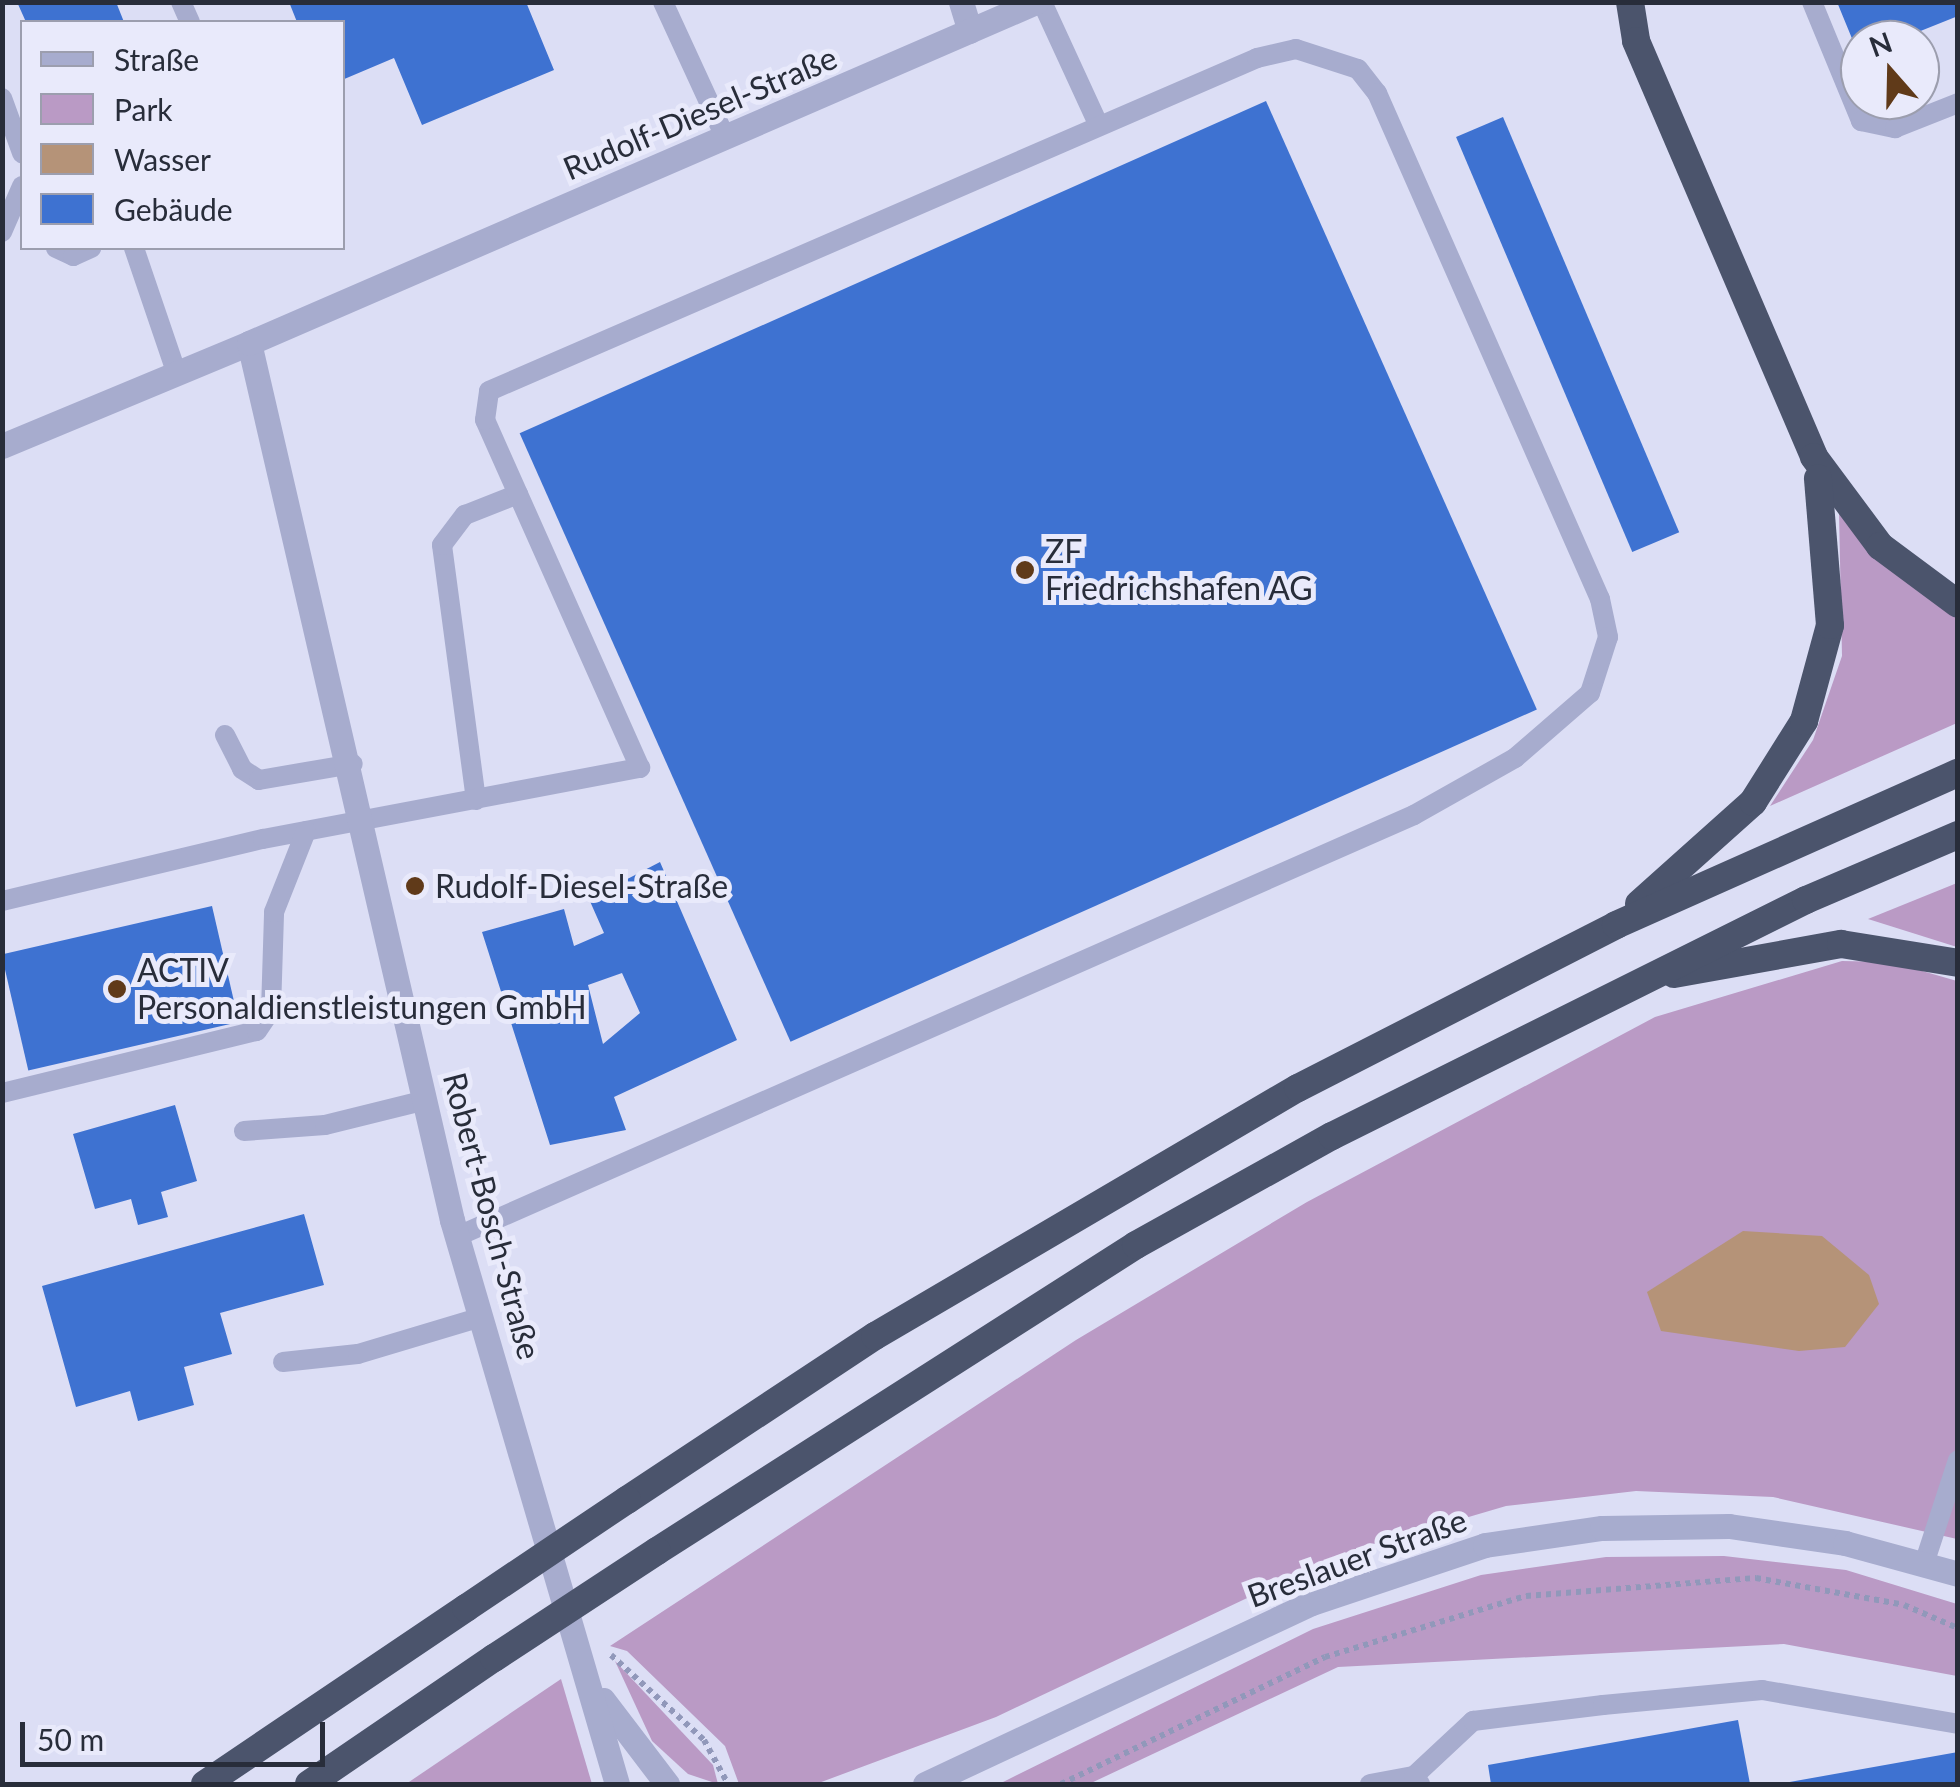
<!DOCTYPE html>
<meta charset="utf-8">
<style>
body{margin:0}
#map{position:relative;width:1960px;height:1787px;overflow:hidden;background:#dcdef5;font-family:Lato,sans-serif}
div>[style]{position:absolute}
.green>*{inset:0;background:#ba9ac5}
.water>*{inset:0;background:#b59378}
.building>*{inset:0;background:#3e72d1;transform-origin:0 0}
.path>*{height:6px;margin-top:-3px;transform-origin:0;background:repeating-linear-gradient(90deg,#9198ba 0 5px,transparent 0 10px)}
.service>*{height:20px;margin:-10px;padding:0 10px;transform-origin:10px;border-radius:10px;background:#a7acce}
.minor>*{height:25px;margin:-12.5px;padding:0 12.5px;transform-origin:12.5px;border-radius:12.5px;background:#a7acce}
.tertiary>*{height:25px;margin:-12.5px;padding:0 12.5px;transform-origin:12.5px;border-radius:12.5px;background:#a7acce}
.trunk>*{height:28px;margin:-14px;padding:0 14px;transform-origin:14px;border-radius:14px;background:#4b546c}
.trunk-bridge>*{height:28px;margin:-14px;padding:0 14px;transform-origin:14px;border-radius:14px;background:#4b546c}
.dots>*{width:28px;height:28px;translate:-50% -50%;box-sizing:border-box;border:5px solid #e9eafb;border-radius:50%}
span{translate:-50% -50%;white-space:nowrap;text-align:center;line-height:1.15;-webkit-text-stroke:10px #e9eafb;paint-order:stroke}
.street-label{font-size:32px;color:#282d3a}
.poi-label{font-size:32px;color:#282d3a}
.left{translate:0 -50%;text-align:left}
.frame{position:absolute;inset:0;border:5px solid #282d3a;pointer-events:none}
.legend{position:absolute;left:20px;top:20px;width:325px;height:230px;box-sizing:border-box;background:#e9eafb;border:2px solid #9c9eae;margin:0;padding:12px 18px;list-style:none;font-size:30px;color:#282d3a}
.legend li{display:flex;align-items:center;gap:20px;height:50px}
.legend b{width:50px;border:2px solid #9c9eae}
.north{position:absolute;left:1840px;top:20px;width:100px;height:100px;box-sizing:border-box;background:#e9eafb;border:2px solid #9c9eae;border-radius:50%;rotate:340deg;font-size:28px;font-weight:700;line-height:40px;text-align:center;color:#282d3a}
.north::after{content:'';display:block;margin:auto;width:35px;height:45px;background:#603a19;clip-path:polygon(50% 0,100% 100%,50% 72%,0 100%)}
.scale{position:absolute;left:20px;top:1722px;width:305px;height:45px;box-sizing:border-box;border:5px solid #282d3a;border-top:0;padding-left:12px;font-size:30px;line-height:35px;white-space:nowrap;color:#282d3a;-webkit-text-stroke:8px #e9eafb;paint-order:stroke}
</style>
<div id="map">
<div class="green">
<div style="clip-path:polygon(1839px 513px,1957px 618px,1957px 723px,1770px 806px,1813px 740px,1842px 656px)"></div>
<div style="clip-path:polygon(1957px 883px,1957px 947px,1868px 919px)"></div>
<div style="clip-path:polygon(1842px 961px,1891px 962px,1957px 981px,1957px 1539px,1773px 1497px,1636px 1491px,1506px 1506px,1336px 1556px,996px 1717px,816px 1784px,739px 1784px,725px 1746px,627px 1651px,610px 1646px,1076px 1340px,1307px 1202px,1655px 1017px)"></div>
<div style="clip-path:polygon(1724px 1556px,1846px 1570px,1957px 1604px,1957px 1676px,1784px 1644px,1338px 1667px,1089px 1784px,999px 1784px,1313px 1629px,1481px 1575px,1606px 1557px)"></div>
<div style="clip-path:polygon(615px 1661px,713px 1765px,718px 1784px,688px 1774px,652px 1741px)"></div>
<div style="clip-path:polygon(561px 1679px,592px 1784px,406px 1784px,521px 1706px)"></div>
</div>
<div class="water">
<div style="clip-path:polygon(1743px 1231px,1822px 1236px,1869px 1275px,1879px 1304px,1845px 1347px,1799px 1351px,1661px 1331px,1647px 1292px)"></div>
</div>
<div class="building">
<div style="clip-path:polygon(17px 2px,116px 2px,124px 22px,26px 22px)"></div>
<div style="clip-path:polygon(289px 2px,526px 2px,554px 70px,422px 125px,394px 58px,342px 80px,342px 22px,297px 22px)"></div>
<div style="clip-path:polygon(1837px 2px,1958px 2px,1958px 16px,1898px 40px,1860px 40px,1860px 58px)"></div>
<div style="left:1266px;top:101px;width:666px;height:817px;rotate:66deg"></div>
<div style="left:1503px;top:117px;width:451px;height:51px;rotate:67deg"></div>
<div style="clip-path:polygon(evenodd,660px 862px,737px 1040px,614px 1097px,626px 1130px,550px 1145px,482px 932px,564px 909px,574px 946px,604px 933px,589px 899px,660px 862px,622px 973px,640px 1013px,603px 1044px,588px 985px,622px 973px)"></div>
<div style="left:212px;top:906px;width:119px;height:216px;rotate:77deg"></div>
<div style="clip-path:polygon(175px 1105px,197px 1181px,161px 1192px,168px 1217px,138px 1225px,131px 1199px,95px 1209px,73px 1134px)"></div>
<div style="clip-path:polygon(304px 1214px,324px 1285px,220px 1313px,232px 1354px,184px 1367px,194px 1405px,138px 1421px,130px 1391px,76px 1407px,42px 1286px)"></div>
<div style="clip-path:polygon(1738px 1720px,1750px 1784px,1491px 1784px,1488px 1765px)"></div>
<div style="clip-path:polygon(1958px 1752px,1958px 1784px,1784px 1784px,1784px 1783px)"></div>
</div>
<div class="path">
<div style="left:611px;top:1655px;width:126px;rotate:42.4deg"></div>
<div style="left:704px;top:1740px;width:50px;rotate:61.4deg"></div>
<div style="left:1061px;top:1784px;width:293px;rotate:-25.7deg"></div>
<div style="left:1325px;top:1657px;width:210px;rotate:-16.9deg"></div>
<div style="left:1526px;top:1596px;width:231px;rotate:-4.5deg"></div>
<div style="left:1756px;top:1578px;width:150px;rotate:10.3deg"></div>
<div style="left:1904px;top:1605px;width:59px;rotate:23.1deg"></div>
</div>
<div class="service">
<div style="left:181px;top:2px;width:22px;rotate:66deg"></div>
<div style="left:663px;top:2px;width:149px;rotate:65.3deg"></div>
<div style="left:1042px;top:2px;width:136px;rotate:65.3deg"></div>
<div style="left:1812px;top:2px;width:129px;rotate:67.6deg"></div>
<div style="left:1861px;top:121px;width:35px;rotate:12deg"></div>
<div style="left:1895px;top:128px;width:68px;rotate:-21.6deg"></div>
<div style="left:2px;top:98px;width:59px;rotate:70deg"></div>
<div style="left:2px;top:232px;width:50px;rotate:-66.5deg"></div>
<div style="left:56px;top:248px;width:19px;rotate:25deg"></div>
<div style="left:73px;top:256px;width:20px;rotate:-24deg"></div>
<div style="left:134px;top:248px;width:133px;rotate:71.2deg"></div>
<div style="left:225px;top:735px;width:38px;rotate:63deg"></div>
<div style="left:242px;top:769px;width:20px;rotate:33deg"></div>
<div style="left:259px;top:780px;width:95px;rotate:-9.7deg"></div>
<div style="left:476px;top:800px;width:257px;rotate:-97.6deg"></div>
<div style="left:442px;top:545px;width:38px;rotate:-53deg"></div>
<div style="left:465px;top:515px;width:57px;rotate:-21.6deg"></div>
<div style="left:2px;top:901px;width:268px;rotate:-13.4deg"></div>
<div style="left:263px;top:839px;width:384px;rotate:-10.7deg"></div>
<div style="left:640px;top:768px;width:381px;rotate:-114deg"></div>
<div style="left:485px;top:420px;width:29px;rotate:-82deg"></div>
<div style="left:489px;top:391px;width:837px;rotate:-23.44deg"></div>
<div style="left:1257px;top:58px;width:40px;rotate:-13deg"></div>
<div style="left:1296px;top:49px;width:65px;rotate:17.9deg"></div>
<div style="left:1358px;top:69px;width:31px;rotate:52deg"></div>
<div style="left:1377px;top:93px;width:553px;rotate:66.22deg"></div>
<div style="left:1600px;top:599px;width:39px;rotate:78deg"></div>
<div style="left:1608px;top:637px;width:59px;rotate:107.8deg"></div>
<div style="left:1590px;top:693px;width:99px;rotate:139.1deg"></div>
<div style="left:1515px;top:758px;width:116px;rotate:150.6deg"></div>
<div style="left:1414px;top:815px;width:1045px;rotate:156.23deg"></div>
<div style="left:2px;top:1093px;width:262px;rotate:-13.7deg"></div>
<div style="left:257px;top:1031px;width:25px;rotate:-56deg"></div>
<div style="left:271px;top:1010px;width:98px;rotate:-88.2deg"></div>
<div style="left:274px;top:912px;width:87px;rotate:-68.4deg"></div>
<div style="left:244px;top:1131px;width:81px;rotate:-4.2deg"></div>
<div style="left:325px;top:1125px;width:104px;rotate:-13.9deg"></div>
<div style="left:283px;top:1362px;width:75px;rotate:-6.1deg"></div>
<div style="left:358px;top:1354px;width:128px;rotate:-16.7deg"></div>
<div style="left:1924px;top:1564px;width:109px;rotate:-71.9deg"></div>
<div style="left:1414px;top:1776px;width:81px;rotate:-43deg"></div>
<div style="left:1473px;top:1721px;width:131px;rotate:-7deg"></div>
<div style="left:1603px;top:1705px;width:160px;rotate:-5.4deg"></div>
<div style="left:1762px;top:1690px;width:199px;rotate:9.8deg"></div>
<div style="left:1370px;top:1784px;width:45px;rotate:-10.3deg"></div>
<div style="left:1414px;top:1776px;width:10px;rotate:53deg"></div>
</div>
<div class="minor">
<div style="left:961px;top:2px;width:30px;rotate:73deg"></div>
<div style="left:2px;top:446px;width:268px;rotate:-22.6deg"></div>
</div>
<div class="tertiary">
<div style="left:603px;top:1700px;width:106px;rotate:52.7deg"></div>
<div style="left:617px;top:1784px;width:588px;rotate:-106.31deg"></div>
<div style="left:452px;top:1220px;width:900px;rotate:-103.03deg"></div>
<div style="left:249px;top:343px;width:858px;rotate:-23.43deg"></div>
<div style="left:925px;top:1784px;width:427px;rotate:-25.1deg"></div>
<div style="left:1312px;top:1603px;width:182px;rotate:-18.5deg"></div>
<div style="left:1485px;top:1545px;width:118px;rotate:-8.3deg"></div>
<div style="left:1602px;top:1528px;width:127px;rotate:-0.9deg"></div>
<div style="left:1729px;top:1526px;width:117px;rotate:8.3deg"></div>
<div style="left:1845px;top:1543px;width:117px;rotate:15.3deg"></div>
</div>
<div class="trunk">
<div style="left:1630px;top:2px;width:39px;rotate:81deg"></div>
<div style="left:1636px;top:41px;width:452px;rotate:66.8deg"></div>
<div style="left:1814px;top:457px;width:111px;rotate:53.4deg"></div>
<div style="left:1880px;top:546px;width:97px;rotate:36.6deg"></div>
<div style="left:1639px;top:904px;width:153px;rotate:-41.8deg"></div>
<div style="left:1753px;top:802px;width:96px;rotate:-57.8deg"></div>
<div style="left:1804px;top:721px;width:99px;rotate:-74.8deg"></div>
<div style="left:1830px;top:625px;width:147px;rotate:-94.7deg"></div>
<div style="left:1674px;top:974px;width:170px;rotate:-10.2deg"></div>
<div style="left:1841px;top:944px;width:119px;rotate:9.2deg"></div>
<div style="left:627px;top:1500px;width:297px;rotate:-33.5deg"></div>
<div style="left:875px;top:1336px;width:490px;rotate:-30.4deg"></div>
<div style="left:1298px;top:1088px;width:357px;rotate:-27.1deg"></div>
<div style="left:1616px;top:925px;width:374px;rotate:-24deg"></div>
<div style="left:657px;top:1551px;width:568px;rotate:-32.57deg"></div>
<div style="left:1136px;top:1245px;width:224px;rotate:-29.1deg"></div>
<div style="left:1332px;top:1136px;width:530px;rotate:-26.47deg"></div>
<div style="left:1806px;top:900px;width:165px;rotate:-23.2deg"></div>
<div style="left:205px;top:1784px;width:315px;rotate:-34deg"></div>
<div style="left:309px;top:1784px;width:224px;rotate:-34.3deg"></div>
</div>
<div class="trunk-bridge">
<div style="left:466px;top:1608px;width:194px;rotate:-33.9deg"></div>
<div style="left:494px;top:1658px;width:195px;rotate:-33.3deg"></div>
</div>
<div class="dots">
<div style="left:1025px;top:570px;background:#603a19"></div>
<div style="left:415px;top:886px;background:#603a19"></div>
<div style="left:117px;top:989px;background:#603a19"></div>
</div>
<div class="street-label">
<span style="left:700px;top:113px;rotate:-23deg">Rudolf-Diesel-Straße</span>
<span style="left:492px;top:1216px;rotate:75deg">Robert-Bosch-Straße</span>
<span style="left:1357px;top:1558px;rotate:-20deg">Breslauer Straße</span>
</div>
<div class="poi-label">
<span class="left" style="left:1045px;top:570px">ZF<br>Friedrichshafen AG</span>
<span class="left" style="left:435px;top:886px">Rudolf-Diesel-Straße</span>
<span class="left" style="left:137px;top:989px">ACTIV<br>Personaldienstleistungen GmbH</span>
</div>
<div class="frame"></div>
<ul class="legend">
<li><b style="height:12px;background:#a7acce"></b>Straße</li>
<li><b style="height:28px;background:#ba9ac5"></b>Park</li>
<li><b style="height:28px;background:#b59378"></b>Wasser</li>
<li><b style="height:28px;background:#3e72d1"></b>Gebäude</li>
</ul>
<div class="north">N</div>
<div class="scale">50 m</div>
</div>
